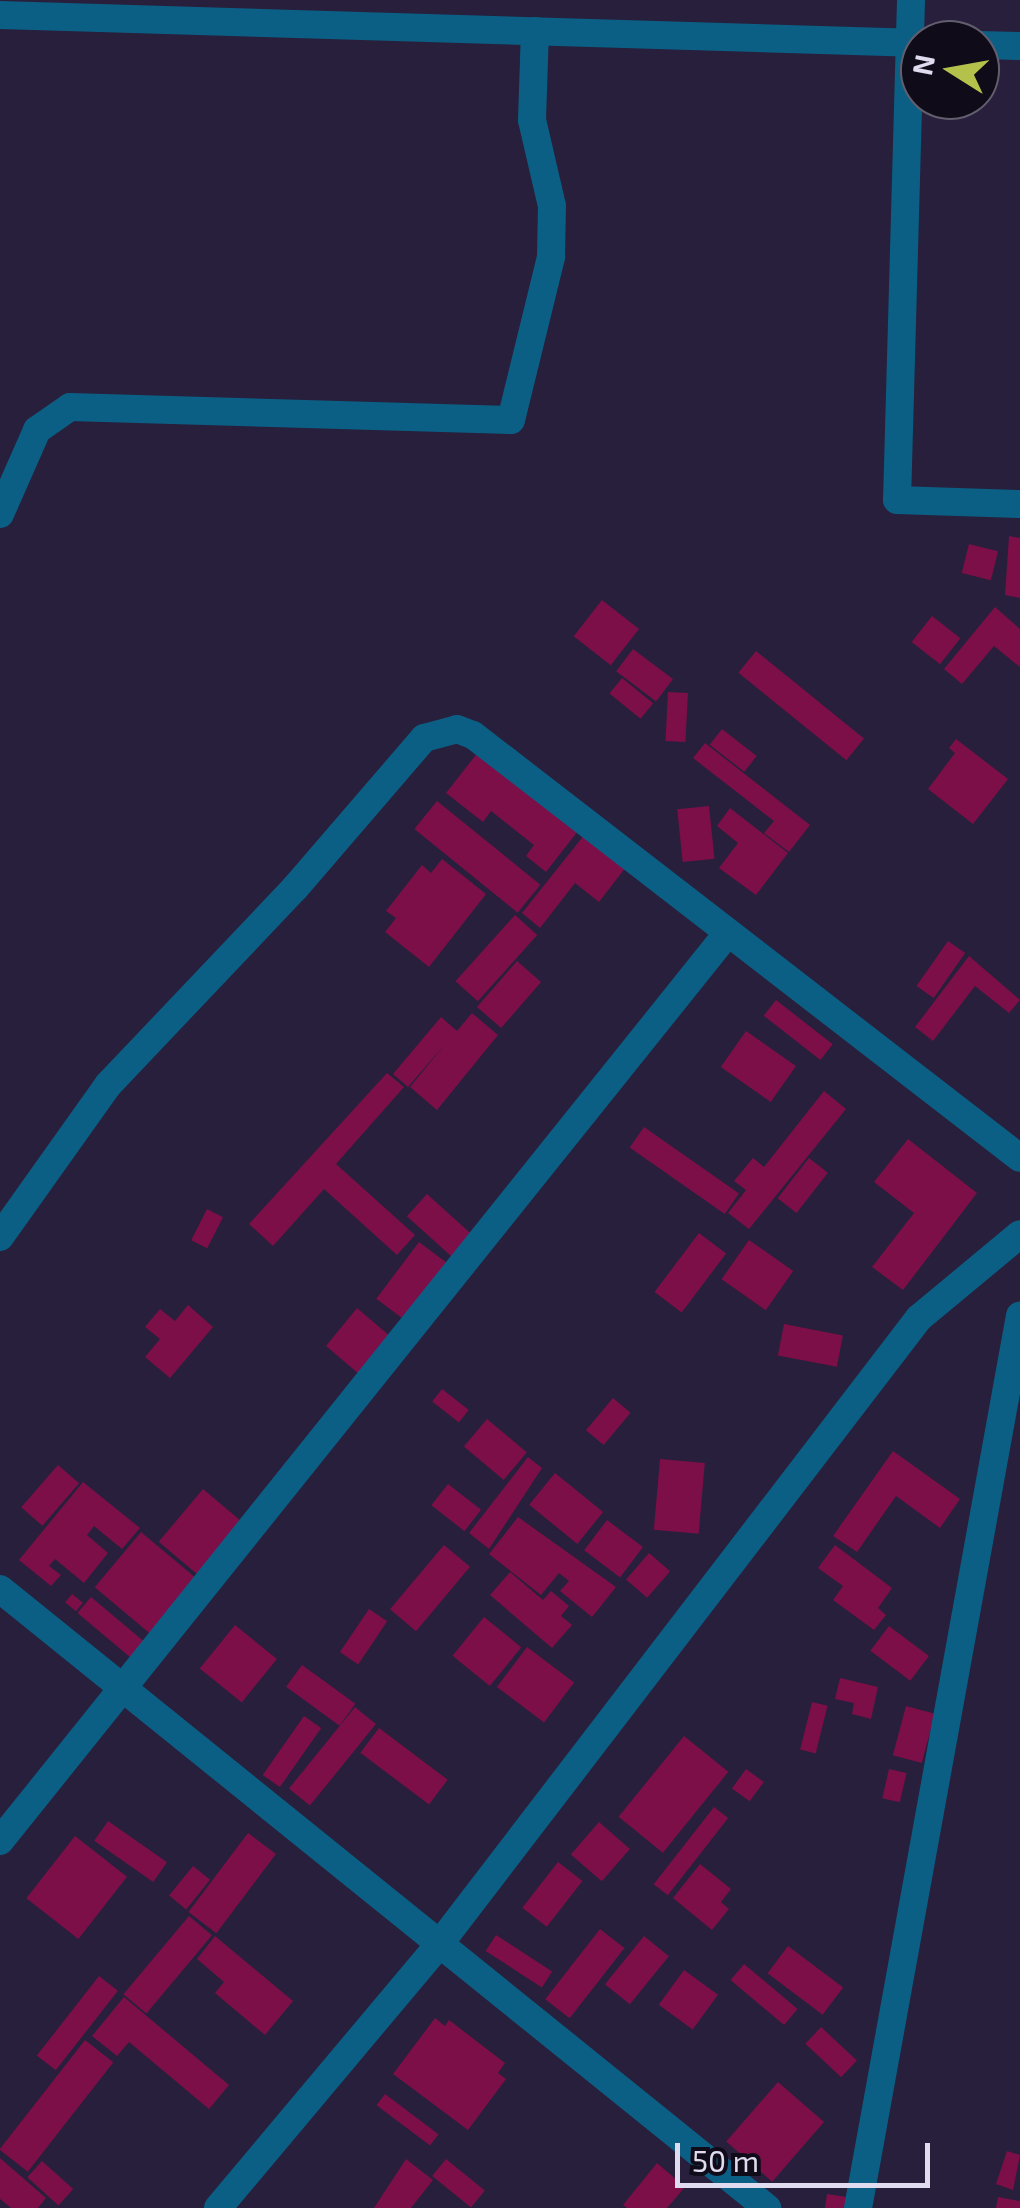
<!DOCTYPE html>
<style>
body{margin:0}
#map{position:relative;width:1020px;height:2208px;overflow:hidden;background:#271f3c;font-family:"Exo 2",sans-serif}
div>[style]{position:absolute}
.building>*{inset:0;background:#7c0f48;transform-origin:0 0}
.street>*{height:28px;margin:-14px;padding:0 14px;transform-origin:14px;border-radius:14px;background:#0c5f84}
span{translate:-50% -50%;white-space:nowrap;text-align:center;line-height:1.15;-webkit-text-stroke:9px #0f0b18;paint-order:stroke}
.north{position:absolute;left:900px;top:20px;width:100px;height:100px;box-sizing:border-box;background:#0f0b18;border:2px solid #635e6e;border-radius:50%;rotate:281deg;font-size:28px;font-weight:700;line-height:40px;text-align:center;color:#e0dbef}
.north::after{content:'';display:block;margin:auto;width:35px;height:45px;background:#b4c24b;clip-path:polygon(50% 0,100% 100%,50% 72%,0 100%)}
.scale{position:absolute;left:675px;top:2143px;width:255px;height:45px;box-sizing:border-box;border:5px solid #e0dbef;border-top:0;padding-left:12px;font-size:30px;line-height:35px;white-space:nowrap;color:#e0dbef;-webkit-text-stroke:8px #0f0b18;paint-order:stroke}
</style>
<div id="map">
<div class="building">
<div style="clip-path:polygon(1009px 536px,1020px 538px,1020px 598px,1005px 595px)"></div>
<div style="left:969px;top:544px;width:30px;height:30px;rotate:14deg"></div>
<div style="left:602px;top:600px;width:47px;height:46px;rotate:38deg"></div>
<div style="clip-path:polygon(995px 607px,1020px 629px,1020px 667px,994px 646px,962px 684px,944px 669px)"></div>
<div style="left:932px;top:616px;width:36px;height:33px;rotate:38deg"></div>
<div style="left:633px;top:649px;width:50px;height:28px;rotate:37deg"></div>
<div style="left:756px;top:651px;width:139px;height:28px;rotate:39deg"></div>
<div style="left:622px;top:678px;width:40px;height:20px;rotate:39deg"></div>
<div style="left:668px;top:692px;width:20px;height:49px;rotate:3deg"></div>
<div style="left:722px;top:729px;width:44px;height:20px;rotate:38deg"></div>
<div style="clip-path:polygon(956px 739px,1008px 779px,973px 824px,928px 789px,955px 753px,949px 748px)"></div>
<div style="clip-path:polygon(705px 743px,810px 825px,789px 852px,764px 833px,774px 821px,693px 758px)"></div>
<div style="clip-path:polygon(479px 751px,578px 831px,546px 872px,526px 856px,534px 845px,491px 811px,483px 822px,446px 793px)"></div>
<div style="left:437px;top:801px;width:133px;height:36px;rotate:39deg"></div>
<div style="left:709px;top:806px;width:53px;height:32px;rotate:84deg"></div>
<div style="clip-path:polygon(730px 808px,788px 853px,756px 895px,719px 868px,738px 843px,717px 826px)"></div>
<div style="clip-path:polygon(585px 834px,626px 867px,599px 902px,575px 883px,540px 928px,522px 913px)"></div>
<div style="clip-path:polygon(442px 859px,486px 894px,429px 967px,385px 932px,396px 918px,386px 911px,422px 865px,431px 873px)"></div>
<div style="left:515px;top:915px;width:30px;height:89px;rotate:42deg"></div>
<div style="left:948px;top:941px;width:21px;height:55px;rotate:35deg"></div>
<div style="clip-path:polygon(969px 956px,1020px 1000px,1009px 1013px,975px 986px,933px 1041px,915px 1027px)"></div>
<div style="left:517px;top:961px;width:32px;height:61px;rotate:41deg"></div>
<div style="left:776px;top:1000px;width:72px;height:20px;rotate:38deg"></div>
<div style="clip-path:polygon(472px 1013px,498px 1035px,437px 1110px,410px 1087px,446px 1043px,408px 1087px,393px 1074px,441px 1017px,457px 1031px)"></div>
<div style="left:746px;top:1031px;width:61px;height:44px;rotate:35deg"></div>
<div style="clip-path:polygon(387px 1073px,404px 1087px,336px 1164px,415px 1235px,397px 1255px,324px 1189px,273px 1246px,249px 1224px)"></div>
<div style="clip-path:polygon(824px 1091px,846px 1109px,749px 1229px,728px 1213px,746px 1190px,734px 1181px,753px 1158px,764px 1167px)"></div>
<div style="left:644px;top:1127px;width:116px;height:25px;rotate:35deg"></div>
<div style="clip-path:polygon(908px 1139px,977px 1193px,903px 1290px,872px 1267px,914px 1213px,874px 1182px)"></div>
<div style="left:809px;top:1158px;width:24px;height:51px;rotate:38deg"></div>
<div style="left:427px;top:1194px;width:63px;height:30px;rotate:42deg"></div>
<div style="left:207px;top:1209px;width:18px;height:35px;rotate:27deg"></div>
<div style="left:699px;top:1233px;width:34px;height:74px;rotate:37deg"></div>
<div style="left:749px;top:1240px;width:54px;height:48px;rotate:35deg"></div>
<div style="left:419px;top:1242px;width:38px;height:71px;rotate:37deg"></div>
<div style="clip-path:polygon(188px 1305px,213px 1327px,170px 1378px,145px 1357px,160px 1339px,145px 1327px,160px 1309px,175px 1321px)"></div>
<div style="clip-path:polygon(357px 1308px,398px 1343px,359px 1374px,326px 1346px)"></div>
<div style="left:784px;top:1324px;width:60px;height:32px;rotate:11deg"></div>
<div style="left:442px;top:1389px;width:34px;height:16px;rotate:38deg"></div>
<div style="left:613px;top:1398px;width:23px;height:42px;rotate:40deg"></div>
<div style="left:487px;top:1419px;width:52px;height:36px;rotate:40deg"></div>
<div style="clip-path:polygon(893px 1451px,960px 1499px,940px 1528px,896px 1496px,857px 1552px,833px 1536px)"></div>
<div style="clip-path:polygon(528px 1457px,542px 1468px,489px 1549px,469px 1533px)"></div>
<div style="left:660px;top:1459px;width:45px;height:71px;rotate:5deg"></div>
<div style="left:58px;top:1465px;width:28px;height:56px;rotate:41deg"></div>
<div style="left:555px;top:1473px;width:62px;height:41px;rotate:39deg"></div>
<div style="clip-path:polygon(83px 1482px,140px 1528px,122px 1549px,94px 1526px,87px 1535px,108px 1553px,84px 1583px,55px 1559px,49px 1566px,61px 1575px,51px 1586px,19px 1560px)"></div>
<div style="left:448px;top:1484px;width:42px;height:27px;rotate:38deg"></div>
<div style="left:203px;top:1489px;width:52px;height:69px;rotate:40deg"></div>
<div style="clip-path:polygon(518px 1517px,616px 1587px,592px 1617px,560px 1591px,569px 1581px,559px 1573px,541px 1595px,489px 1554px)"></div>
<div style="left:607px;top:1520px;width:45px;height:38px;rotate:37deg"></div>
<div style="left:141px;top:1532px;width:74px;height:72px;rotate:40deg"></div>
<div style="left:444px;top:1545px;width:34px;height:84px;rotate:40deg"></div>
<div style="clip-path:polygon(835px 1545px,892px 1588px,878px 1608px,886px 1615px,874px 1630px,833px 1600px,843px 1586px,818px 1568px)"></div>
<div style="left:649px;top:1553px;width:28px;height:35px;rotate:41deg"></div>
<div style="clip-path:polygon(510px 1572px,543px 1600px,551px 1591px,569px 1606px,561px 1616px,572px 1625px,552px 1648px,490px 1595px)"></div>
<div style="left:72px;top:1594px;width:14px;height:11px;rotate:39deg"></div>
<div style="left:91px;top:1597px;width:70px;height:21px;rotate:40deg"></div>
<div style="left:369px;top:1609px;width:22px;height:52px;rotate:34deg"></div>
<div style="left:484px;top:1617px;width:48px;height:50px;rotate:39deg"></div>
<div style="left:235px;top:1625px;width:54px;height:56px;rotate:39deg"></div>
<div style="left:889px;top:1626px;width:50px;height:31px;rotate:37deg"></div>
<div style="left:527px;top:1647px;width:59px;height:50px;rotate:37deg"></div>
<div style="left:302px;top:1665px;width:66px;height:27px;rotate:36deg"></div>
<div style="clip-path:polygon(840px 1678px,878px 1687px,871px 1719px,852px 1714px,854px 1703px,835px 1699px)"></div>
<div style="left:812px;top:1702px;width:16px;height:49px;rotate:14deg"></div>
<div style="left:906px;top:1706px;width:30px;height:51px;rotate:15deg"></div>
<div style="left:355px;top:1707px;width:27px;height:105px;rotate:39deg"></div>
<div style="left:304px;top:1716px;width:21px;height:72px;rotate:35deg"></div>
<div style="left:379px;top:1728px;width:86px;height:31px;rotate:37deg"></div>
<div style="left:684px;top:1736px;width:57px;height:104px;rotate:39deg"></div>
<div style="left:746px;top:1769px;width:22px;height:24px;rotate:36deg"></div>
<div style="left:889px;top:1769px;width:18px;height:30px;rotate:13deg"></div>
<div style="left:714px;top:1807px;width:18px;height:98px;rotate:38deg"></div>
<div style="left:108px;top:1821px;width:72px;height:24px;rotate:35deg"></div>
<div style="left:599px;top:1822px;width:41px;height:43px;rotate:41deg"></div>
<div style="left:248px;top:1833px;width:35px;height:99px;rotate:37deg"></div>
<div style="left:75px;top:1836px;width:66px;height:79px;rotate:38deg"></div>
<div style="left:558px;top:1862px;width:31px;height:58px;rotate:38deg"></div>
<div style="clip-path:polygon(700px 1864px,731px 1889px,721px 1902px,729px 1909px,712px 1930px,673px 1898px)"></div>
<div style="left:193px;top:1866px;width:22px;height:38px;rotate:39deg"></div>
<div style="left:189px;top:1916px;width:30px;height:102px;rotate:40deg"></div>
<div style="left:600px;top:1929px;width:31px;height:89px;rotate:38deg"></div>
<div style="left:496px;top:1935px;width:67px;height:19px;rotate:33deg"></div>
<div style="clip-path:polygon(215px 1936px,293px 2001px,265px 2035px,215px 1993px,224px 1982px,197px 1959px)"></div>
<div style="left:644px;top:1936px;width:32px;height:62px;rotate:39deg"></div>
<div style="left:788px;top:1946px;width:69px;height:34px;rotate:37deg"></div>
<div style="left:744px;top:1964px;width:70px;height:21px;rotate:40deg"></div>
<div style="left:684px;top:1970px;width:42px;height:43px;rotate:36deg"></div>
<div style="left:99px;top:1976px;width:24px;height:101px;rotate:38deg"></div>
<div style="clip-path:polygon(124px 1997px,229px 2085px,209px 2109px,129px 2042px,117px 2056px,92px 2036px)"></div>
<div style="clip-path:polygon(435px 2018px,445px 2026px,449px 2020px,505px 2063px,498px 2073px,506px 2079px,468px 2130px,393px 2074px)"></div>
<div style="left:821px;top:2027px;width:49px;height:23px;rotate:43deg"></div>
<div style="left:85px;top:2040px;width:36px;height:139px;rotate:38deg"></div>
<div style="left:778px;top:2082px;width:61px;height:79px;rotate:41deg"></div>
<div style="left:385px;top:2094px;width:67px;height:14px;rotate:37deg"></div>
<div style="clip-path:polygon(1007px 2151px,1020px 2155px,1013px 2190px,996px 2184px)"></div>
<div style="clip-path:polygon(0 2158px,46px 2198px,38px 2208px,11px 2208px,0 2199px)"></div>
<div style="clip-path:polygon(406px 2159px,433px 2180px,411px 2208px,374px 2208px)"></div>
<div style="left:446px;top:2159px;width:50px;height:22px;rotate:39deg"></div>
<div style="left:42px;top:2161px;width:42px;height:22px;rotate:42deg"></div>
<div style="clip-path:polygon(657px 2163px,685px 2187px,667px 2208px,627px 2208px,623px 2205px)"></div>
<div style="clip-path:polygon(827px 2194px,847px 2197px,845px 2208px,825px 2208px)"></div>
<div style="clip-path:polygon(998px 2197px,1020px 2201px,1020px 2208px,996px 2208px)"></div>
</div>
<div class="street">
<div style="left:911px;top:0;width:500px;rotate:91.6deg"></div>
<div style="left:897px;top:500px;width:123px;rotate:1.9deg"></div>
<div style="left:0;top:15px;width:920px;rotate:1.74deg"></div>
<div style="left:980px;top:45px;width:40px;rotate:1.4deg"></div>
<div style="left:0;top:514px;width:92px;rotate:-66.2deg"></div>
<div style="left:37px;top:430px;width:40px;rotate:-34.9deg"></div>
<div style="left:70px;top:407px;width:441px;rotate:1.7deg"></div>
<div style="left:511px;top:420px;width:168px;rotate:-76.2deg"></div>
<div style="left:551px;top:257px;width:51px;rotate:-88.9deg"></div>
<div style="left:552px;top:206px;width:88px;rotate:-103.1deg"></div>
<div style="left:532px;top:120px;width:89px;rotate:-88.1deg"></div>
<div style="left:0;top:1237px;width:186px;rotate:-54.6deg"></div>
<div style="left:108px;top:1085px;width:272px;rotate:-46.5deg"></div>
<div style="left:295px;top:888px;width:198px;rotate:-49.3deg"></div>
<div style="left:424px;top:738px;width:34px;rotate:-15deg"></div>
<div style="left:457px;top:729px;width:17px;rotate:21deg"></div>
<div style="left:473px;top:735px;width:691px;rotate:37.72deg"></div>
<div style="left:0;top:1589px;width:986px;rotate:38.9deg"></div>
<div style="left:0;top:1841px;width:1161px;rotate:-51.29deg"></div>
<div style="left:218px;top:2208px;width:347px;rotate:-50deg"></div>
<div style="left:441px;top:1942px;width:786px;rotate:-52.55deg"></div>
<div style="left:919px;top:1318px;width:131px;rotate:-39.7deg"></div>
<div style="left:858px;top:2208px;width:907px;rotate:-79.71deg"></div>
</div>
<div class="north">N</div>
<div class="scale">50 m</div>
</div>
